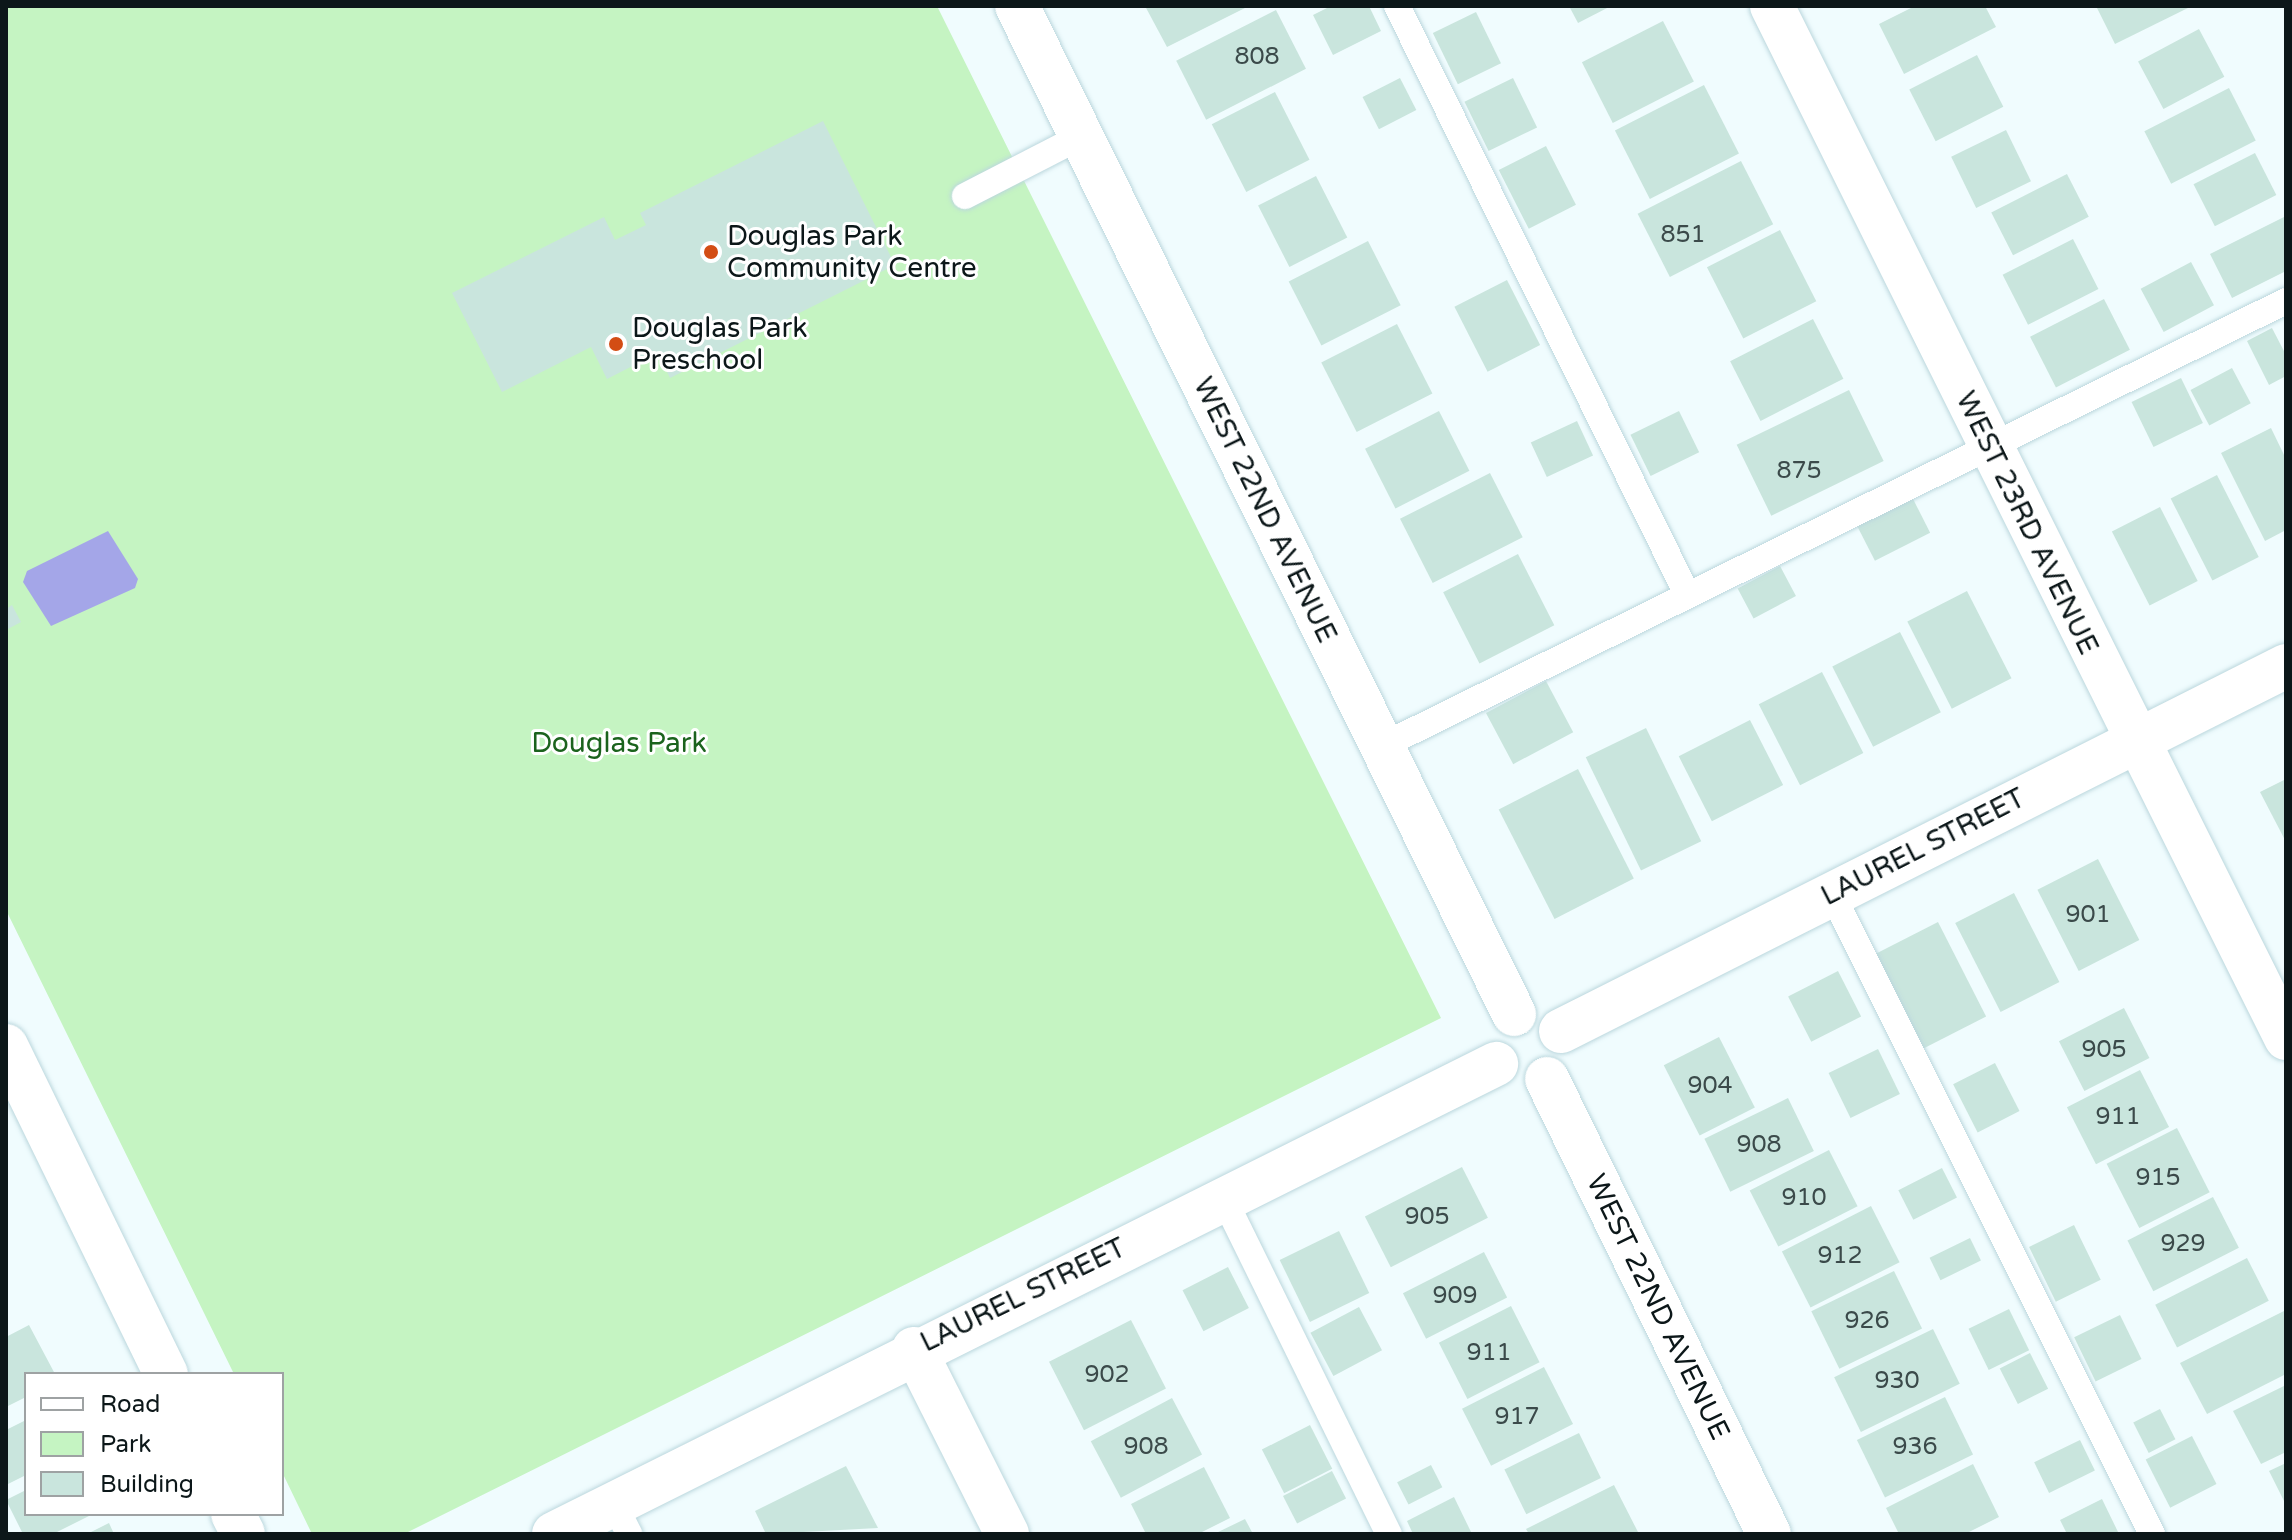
<!DOCTYPE html>
<style>
body{margin:0}
#map{position:relative;width:2292px;height:1540px;overflow:hidden;background:#f0fcfe;font-family:"Varela Round",sans-serif}
div>[style]{position:absolute}
.green>*{inset:0;background:#c5f4c2}
.water>*{inset:0;background:#a4a6e8}
.building>*{inset:0;background:#c9e5dd;transform-origin:0 0}
.roads{filter:drop-shadow(0 0 2px #bbd7dd) drop-shadow(0 0 2px #bbd7dd)}
.lane>*{height:26px;margin:-13px;padding:0 13px;transform-origin:13px;border-radius:13px;background:#fff}
.street>*{height:44px;margin:-22px;padding:0 22px;transform-origin:22px;border-radius:22px;background:#fff}
.dots>*{width:22px;height:22px;translate:-50% -50%;box-sizing:border-box;border:4px solid #fff;border-radius:50%}
span{translate:-50% -50%;white-space:nowrap;text-align:center;line-height:1.15;-webkit-text-stroke:6px #fff;paint-order:stroke}
.number-label{font-size:24px;color:#3b4a4a}
.number-label span{-webkit-text-stroke-width:0}
.poi-label{font-size:28px;color:#0c1719}
.left{translate:0 -50%;text-align:left}
.street-label{font-size:28px;color:#0c1719}
.park-label{font-size:28px;color:#1b631d}
.frame{position:absolute;inset:0;border:8px solid #0c1719;pointer-events:none}
.legend{position:absolute;left:24px;top:1372px;width:260px;height:144px;box-sizing:border-box;background:#fff;border:2px solid #9ea2a3;margin:0;padding:10px 14px;list-style:none;font-size:24px;color:#0c1719}
.legend li{display:flex;align-items:center;gap:16px;height:40px}
.legend b{width:40px;border:2px solid #9ea2a3}
</style>
<div id="map">
<div class="green">
<div style="clip-path:polygon(6px 6px,937px 6px,1441px 1018px,404px 1534px,312px 1534px,282px 1472px,282px 1374px,234px 1374px,6px 910px)"></div>
</div>
<div class="water">
<div style="clip-path:polygon(108px 531px,138px 579px,135px 588px,51px 626px,23px 582px,27px 571px)"></div>
</div>
<div class="building">
<div style="clip-path:polygon(1145px 6px,1249px 6px,1167px 47px)"></div>
<div style="clip-path:polygon(1331px 6px,1369px 6px,1381px 31px,1333px 55px,1313px 15px)"></div>
<div style="clip-path:polygon(1569px 6px,1611px 6px,1578px 23px)"></div>
<div style="clip-path:polygon(1915px 6px,1985px 6px,1996px 27px,1904px 74px,1879px 24px)"></div>
<div style="clip-path:polygon(2096px 6px,2192px 6px,2115px 44px)"></div>
<div style="left:1276px;top:10px;width:66px;height:112px;rotate:63deg"></div>
<div style="left:1476px;top:12px;width:57px;height:48px;rotate:64deg"></div>
<div style="left:1663px;top:21px;width:68px;height:91px;rotate:63deg"></div>
<div style="left:2199px;top:29px;width:54px;height:69px;rotate:62deg"></div>
<div style="left:1977px;top:55px;width:58px;height:76px;rotate:63deg"></div>
<div style="left:1400px;top:78px;width:36px;height:42px;rotate:63deg"></div>
<div style="left:1513px;top:78px;width:55px;height:54px;rotate:64deg"></div>
<div style="left:1704px;top:85px;width:77px;height:100px;rotate:63deg"></div>
<div style="left:2229px;top:88px;width:59px;height:95px;rotate:63deg"></div>
<div style="left:1275px;top:92px;width:76px;height:71px;rotate:63deg"></div>
<div style="clip-path:polygon(823px 121px,895px 265px,670px 378px,658px 353px,607px 379px,591px 347px,502px 392px,452px 293px,604px 217px,615px 240px,646px 225px,640px 213px)"></div>
<div style="left:2006px;top:130px;width:57px;height:61px;rotate:64deg"></div>
<div style="left:1546px;top:146px;width:66px;height:53px;rotate:63deg"></div>
<div style="left:2255px;top:153px;width:47px;height:69px;rotate:63deg"></div>
<div style="left:1741px;top:161px;width:71px;height:116px;rotate:63deg"></div>
<div style="left:2067px;top:174px;width:48px;height:85px;rotate:63deg"></div>
<div style="left:1316px;top:176px;width:69px;height:65px;rotate:63deg"></div>
<div style="clip-path:polygon(2286px 216px,2286px 271px,2232px 298px,2210px 254px)"></div>
<div style="left:1780px;top:230px;width:80px;height:82px;rotate:63deg"></div>
<div style="left:2073px;top:239px;width:56px;height:79px;rotate:63deg"></div>
<div style="left:1368px;top:241px;width:72px;height:89px;rotate:63deg"></div>
<div style="left:2191px;top:262px;width:49px;height:57px;rotate:62deg"></div>
<div style="left:1507px;top:280px;width:73px;height:59px;rotate:63deg"></div>
<div style="left:2104px;top:299px;width:57px;height:83px;rotate:63deg"></div>
<div style="left:1813px;top:319px;width:67px;height:93px;rotate:63deg"></div>
<div style="left:1397px;top:324px;width:78px;height:85px;rotate:63deg"></div>
<div style="clip-path:polygon(2272px 328px,2286px 355px,2286px 376px,2269px 385px,2247px 341px)"></div>
<div style="left:2232px;top:368px;width:40px;height:47px;rotate:62deg"></div>
<div style="left:2181px;top:378px;width:50px;height:55px;rotate:64deg"></div>
<div style="left:1849px;top:390px;width:79px;height:125px;rotate:64deg"></div>
<div style="left:1439px;top:411px;width:67px;height:83px;rotate:63deg"></div>
<div style="left:1679px;top:411px;width:46px;height:54px;rotate:64deg"></div>
<div style="left:1577px;top:421px;width:38px;height:51px;rotate:65deg"></div>
<div style="clip-path:polygon(2271px 428px,2286px 459px,2286px 530px,2265px 541px,2221px 453px)"></div>
<div style="left:1490px;top:473px;width:72px;height:101px;rotate:63deg"></div>
<div style="left:2217px;top:475px;width:92px;height:52px;rotate:63deg"></div>
<div style="left:1912px;top:497px;width:40px;height:62px;rotate:63deg"></div>
<div style="left:2160px;top:507px;width:83px;height:54px;rotate:63deg"></div>
<div style="left:1518px;top:554px;width:80px;height:84px;rotate:63deg"></div>
<div style="left:1780px;top:566px;width:34px;height:48px;rotate:62deg"></div>
<div style="left:1967px;top:591px;width:98px;height:67px;rotate:63deg"></div>
<div style="clip-path:polygon(12px 605px,21px 622px,6px 630px,6px 609px)"></div>
<div style="left:1900px;top:632px;width:90px;height:76px;rotate:63deg"></div>
<div style="left:1822px;top:672px;width:91px;height:71px;rotate:63deg"></div>
<div style="left:1546px;top:681px;width:58px;height:68px;rotate:62deg"></div>
<div style="left:1750px;top:720px;width:73px;height:80px;rotate:63deg"></div>
<div style="left:1646px;top:728px;width:126px;height:67px;rotate:64deg"></div>
<div style="left:1578px;top:769px;width:123px;height:89px;rotate:63deg"></div>
<div style="clip-path:polygon(2286px 779px,2286px 842px,2260px 792px)"></div>
<div style="left:2098px;top:859px;width:91px;height:68px;rotate:63deg"></div>
<div style="left:2014px;top:893px;width:100px;height:66px;rotate:63deg"></div>
<div style="left:1938px;top:922px;width:106px;height:72px;rotate:63deg"></div>
<div style="left:1838px;top:971px;width:51px;height:56px;rotate:63deg"></div>
<div style="left:2124px;top:1008px;width:56px;height:73px;rotate:63deg"></div>
<div style="left:1719px;top:1037px;width:79px;height:62px;rotate:63deg"></div>
<div style="left:1878px;top:1049px;width:50px;height:55px;rotate:64deg"></div>
<div style="left:1995px;top:1063px;width:54px;height:47px;rotate:63deg"></div>
<div style="left:2140px;top:1070px;width:64px;height:82px;rotate:63deg"></div>
<div style="left:1788px;top:1098px;width:59px;height:93px;rotate:64deg"></div>
<div style="left:2177px;top:1128px;width:72px;height:79px;rotate:63deg"></div>
<div style="left:1829px;top:1150px;width:63px;height:89px;rotate:63deg"></div>
<div style="left:1462px;top:1167px;width:57px;height:109px;rotate:63deg"></div>
<div style="left:1942px;top:1168px;width:33px;height:49px;rotate:63deg"></div>
<div style="left:2213px;top:1197px;width:57px;height:96px;rotate:63deg"></div>
<div style="left:1871px;top:1206px;width:63px;height:100px;rotate:63deg"></div>
<div style="left:2074px;top:1225px;width:61px;height:50px;rotate:64deg"></div>
<div style="left:1339px;top:1231px;width:69px;height:66px;rotate:64deg"></div>
<div style="left:1970px;top:1238px;width:25px;height:45px;rotate:64deg"></div>
<div style="left:1484px;top:1252px;width:51px;height:91px;rotate:63deg"></div>
<div style="left:2247px;top:1258px;width:48px;height:103px;rotate:63deg"></div>
<div style="left:1228px;top:1267px;width:46px;height:51px;rotate:63deg"></div>
<div style="left:1894px;top:1271px;width:64px;height:92px;rotate:64deg"></div>
<div style="left:1511px;top:1306px;width:63px;height:81px;rotate:63deg"></div>
<div style="left:1359px;top:1307px;width:49px;height:55px;rotate:62deg"></div>
<div style="left:2009px;top:1309px;width:46px;height:45px;rotate:64deg"></div>
<div style="clip-path:polygon(2284px 1311px,2286px 1374px,2207px 1414px,2180px 1363px)"></div>
<div style="left:2120px;top:1315px;width:49px;height:51px;rotate:64deg"></div>
<div style="left:1131px;top:1320px;width:77px;height:92px;rotate:63deg"></div>
<div style="clip-path:polygon(29px 1325px,55px 1374px,26px 1374px,26px 1397px,6px 1407px,6px 1337px)"></div>
<div style="left:1933px;top:1329px;width:61px;height:110px;rotate:64deg"></div>
<div style="left:2030px;top:1353px;width:40px;height:34px;rotate:63deg"></div>
<div style="left:1544px;top:1367px;width:64px;height:92px;rotate:63deg"></div>
<div style="clip-path:polygon(2286px 1385px,2286px 1452px,2261px 1464px,2233px 1411px)"></div>
<div style="left:1945px;top:1397px;width:64px;height:98px;rotate:64deg"></div>
<div style="left:1172px;top:1398px;width:64px;height:92px;rotate:62deg"></div>
<div style="left:2160px;top:1409px;width:34px;height:30px;rotate:63deg"></div>
<div style="clip-path:polygon(26px 1420px,26px 1475px,6px 1485px,6px 1430px)"></div>
<div style="left:1310px;top:1425px;width:49px;height:54px;rotate:63deg"></div>
<div style="left:1579px;top:1433px;width:50px;height:83px;rotate:64deg"></div>
<div style="left:2192px;top:1436px;width:54px;height:52px;rotate:63deg"></div>
<div style="left:2080px;top:1440px;width:34px;height:51px;rotate:64deg"></div>
<div style="clip-path:polygon(2286px 1463px,2286px 1505px,2269px 1471px)"></div>
<div style="clip-path:polygon(1973px 1464px,1999px 1517px,1965px 1534px,1899px 1534px,1886px 1508px)"></div>
<div style="left:1431px;top:1465px;width:25px;height:38px;rotate:63deg"></div>
<div style="clip-path:polygon(846px 1466px,878px 1528px,766px 1534px,755px 1511px)"></div>
<div style="clip-path:polygon(1204px 1467px,1230px 1518px,1198px 1534px,1146px 1534px,1131px 1504px)"></div>
<div style="left:1332px;top:1471px;width:31px;height:55px;rotate:63deg"></div>
<div style="clip-path:polygon(1614px 1485px,1639px 1534px,1529px 1534px,1526px 1529px)"></div>
<div style="clip-path:polygon(26px 1490px,26px 1514px,93px 1514px,53px 1534px,23px 1534px,6px 1500px)"></div>
<div style="clip-path:polygon(1454px 1497px,1472px 1534px,1413px 1534px,1407px 1521px)"></div>
<div style="clip-path:polygon(2102px 1499px,2119px 1534px,2067px 1534px,2060px 1520px)"></div>
<div style="clip-path:polygon(1245px 1519px,1253px 1534px,1214px 1534px)"></div>
<div style="clip-path:polygon(109px 1523px,114px 1534px,87px 1534px)"></div>
</div>
<div class="roads">
<div class="lane">
<div style="left:1397px;top:6px;width:656px;rotate:63.75deg"></div>
<div style="left:965px;top:196px;width:129px;rotate:-27.2deg"></div>
<div style="left:1382px;top:746px;width:1008px;rotate:-26.21deg"></div>
<div style="left:1832px;top:894px;width:716px;rotate:63.43deg"></div>
<div style="left:1222px;top:1195px;width:378px;rotate:63.8deg"></div>
<div style="left:614px;top:1504px;width:34px;rotate:63deg"></div>
</div>
<div class="street">
<div style="left:1017px;top:6px;width:1124px;rotate:63.75deg"></div>
<div style="left:1772px;top:6px;width:1153px;rotate:63.52deg"></div>
<div style="left:1561px;top:1031px;width:812px;rotate:-26.72deg"></div>
<div style="left:6px;top:1046px;width:365px;rotate:64deg"></div>
<div style="left:1547px;top:1079px;width:506px;rotate:63.99deg"></div>
<div style="left:914px;top:1349px;width:207px;rotate:63.3deg"></div>
<div style="left:233px;top:1514px;width:22px;rotate:63deg"></div>
<div style="left:554px;top:1534px;width:1053px;rotate:-26.52deg"></div>
</div>
</div>
<div class="dots">
<div style="left:711px;top:252px;background:#d34d14"></div>
<div style="left:616px;top:344px;background:#d34d14"></div>
</div>
<div class="number-label">
<span style="left:1257px;top:57px">808</span>
<span style="left:1683px;top:235px">851</span>
<span style="left:1799px;top:471px">875</span>
<span style="left:2088px;top:915px">901</span>
<span style="left:2104px;top:1050px">905</span>
<span style="left:1710px;top:1086px">904</span>
<span style="left:2118px;top:1117px">911</span>
<span style="left:1759px;top:1145px">908</span>
<span style="left:2158px;top:1178px">915</span>
<span style="left:1804px;top:1198px">910</span>
<span style="left:1427px;top:1217px">905</span>
<span style="left:2183px;top:1244px">929</span>
<span style="left:1840px;top:1256px">912</span>
<span style="left:1455px;top:1296px">909</span>
<span style="left:1867px;top:1321px">926</span>
<span style="left:1489px;top:1353px">911</span>
<span style="left:1107px;top:1375px">902</span>
<span style="left:1897px;top:1381px">930</span>
<span style="left:1517px;top:1417px">917</span>
<span style="left:1146px;top:1447px">908</span>
<span style="left:1915px;top:1447px">936</span>
</div>
<div class="poi-label">
<span class="left" style="left:727px;top:252px">Douglas Park<br>Community Centre</span>
<span class="left" style="left:632px;top:344px">Douglas Park<br>Preschool</span>
</div>
<div class="street-label">
<span style="left:1265px;top:510px;rotate:64deg">WEST 22ND AVENUE</span>
<span style="left:2027px;top:523px;rotate:64deg">WEST 23RD AVENUE</span>
<span style="left:1923px;top:847px;rotate:-27deg">LAUREL STREET</span>
<span style="left:1023px;top:1295px;rotate:-26deg">LAUREL STREET</span>
<span style="left:1658px;top:1307px;rotate:64deg">WEST 22ND AVENUE</span>
</div>
<div class="park-label">
<span style="left:619px;top:743px">Douglas Park</span>
</div>
<div class="frame"></div>
<ul class="legend">
<li><b style="height:10px;background:#fff"></b>Road</li>
<li><b style="height:22px;background:#c5f4c2"></b>Park</li>
<li><b style="height:22px;background:#c9e5dd"></b>Building</li>
</ul>
</div>
